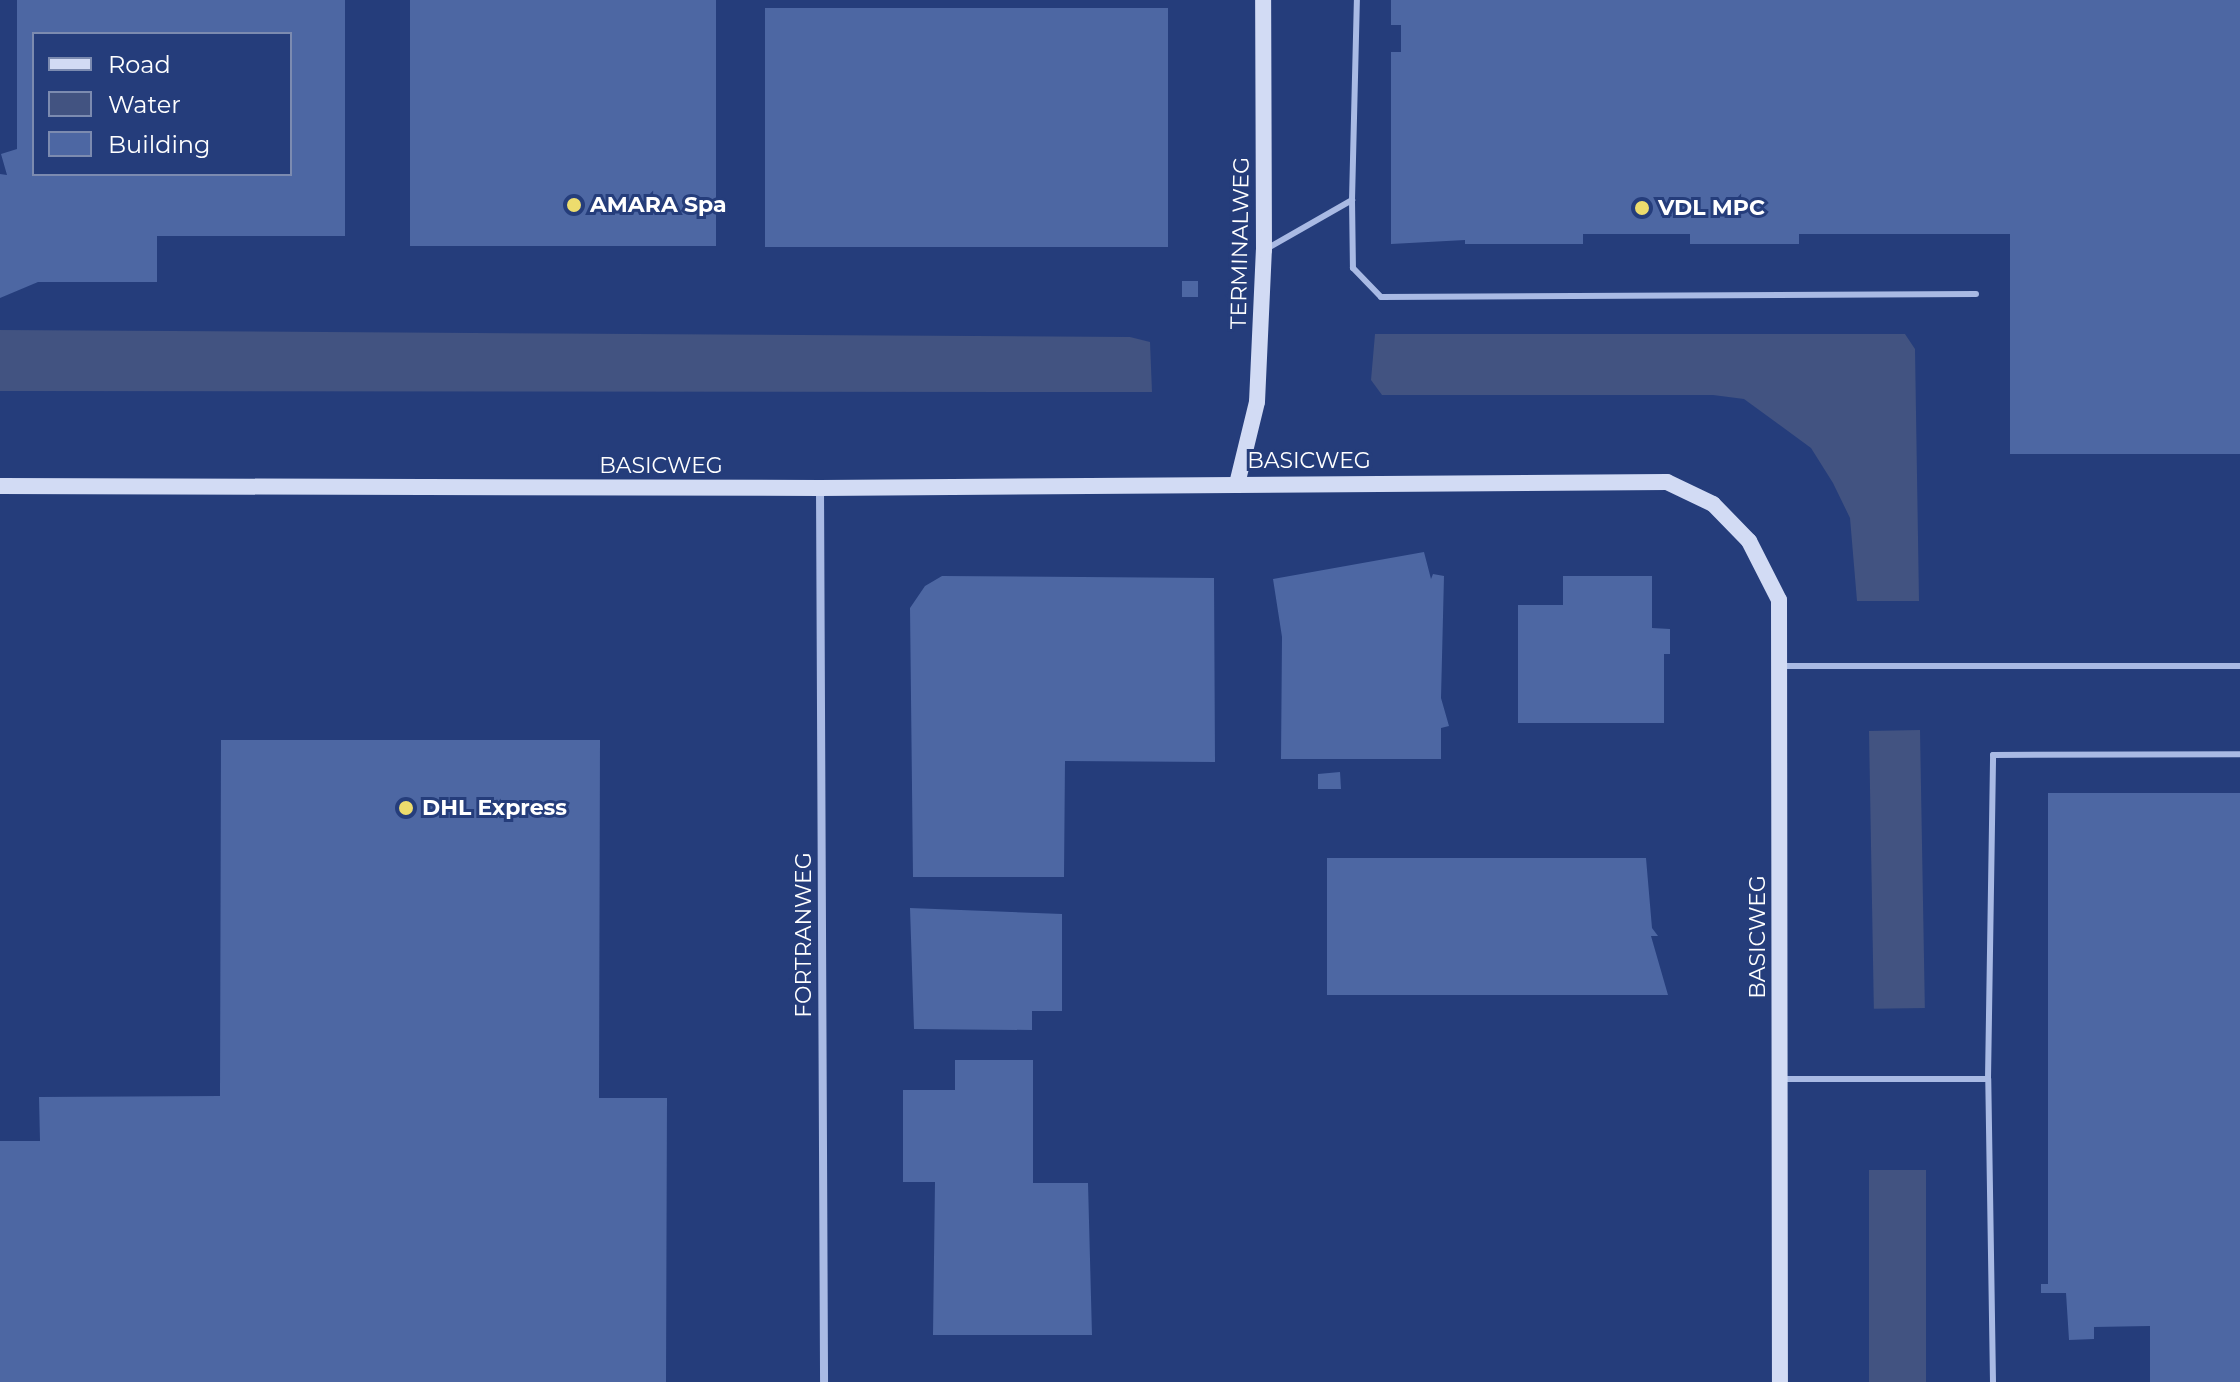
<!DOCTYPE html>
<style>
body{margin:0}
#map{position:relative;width:2240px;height:1382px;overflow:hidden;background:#253d7b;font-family:Montserrat,sans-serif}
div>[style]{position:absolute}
.water>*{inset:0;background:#425381;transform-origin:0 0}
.building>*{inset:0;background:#4d67a3;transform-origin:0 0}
.lane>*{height:6px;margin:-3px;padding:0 3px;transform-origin:3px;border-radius:3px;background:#a9bae4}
.street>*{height:8px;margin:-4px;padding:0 4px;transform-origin:4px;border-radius:4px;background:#a9bae4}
.secondary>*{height:16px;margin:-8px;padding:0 8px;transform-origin:8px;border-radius:8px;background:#d2dbf4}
.dots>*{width:22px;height:22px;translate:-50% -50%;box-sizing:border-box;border:4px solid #253d7b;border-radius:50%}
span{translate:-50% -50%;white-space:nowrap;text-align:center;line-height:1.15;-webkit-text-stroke:6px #253d7b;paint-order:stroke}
.poi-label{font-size:22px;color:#fff;font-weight:700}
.left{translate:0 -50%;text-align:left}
.street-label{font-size:22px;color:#fff}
.legend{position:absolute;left:32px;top:32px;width:260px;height:144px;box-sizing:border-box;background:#253d7b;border:2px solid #7c8bb0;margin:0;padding:10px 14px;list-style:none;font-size:24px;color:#fff}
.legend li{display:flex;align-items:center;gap:16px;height:40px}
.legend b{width:40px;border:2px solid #7c8bb0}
</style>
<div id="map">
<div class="water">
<div style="clip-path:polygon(0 330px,1130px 337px,1150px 342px,1152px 392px,0 391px)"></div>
<div style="clip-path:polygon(1375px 334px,1905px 334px,1915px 349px,1919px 601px,1857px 601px,1850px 518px,1833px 483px,1811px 448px,1744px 399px,1713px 395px,1382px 395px,1371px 380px)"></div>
<div style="left:1920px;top:730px;width:278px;height:51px;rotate:89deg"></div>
<div style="left:1869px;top:1170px;width:57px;height:212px"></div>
</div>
<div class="building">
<div style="clip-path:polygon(evenodd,17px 0,345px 0,345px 236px,157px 236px,157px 282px,38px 282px,0 298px,0 174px,7px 175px,1px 154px,17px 149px,17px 0,34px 34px,290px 34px,290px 174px,34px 174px,34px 34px)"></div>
<div style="left:410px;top:0;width:306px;height:246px"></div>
<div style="clip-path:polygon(1391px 0,2240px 0,2240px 454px,2010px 454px,2010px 234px,1799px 234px,1799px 244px,1690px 244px,1690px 234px,1583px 234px,1583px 244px,1465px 244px,1465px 240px,1391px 244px,1391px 52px,1401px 52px,1401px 25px,1391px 25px)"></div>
<div style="left:765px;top:8px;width:403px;height:239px"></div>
<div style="left:1182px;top:281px;width:16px;height:16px"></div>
<div style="clip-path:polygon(1424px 552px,1431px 579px,1433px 574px,1444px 576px,1441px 698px,1449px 726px,1441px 728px,1441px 759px,1281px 759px,1282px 637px,1273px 579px)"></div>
<div style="clip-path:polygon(942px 576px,1214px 578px,1215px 762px,1065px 761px,1064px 877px,913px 877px,910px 608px,925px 586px)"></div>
<div style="clip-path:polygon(1563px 576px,1652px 576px,1652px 628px,1670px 629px,1670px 654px,1664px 654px,1664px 723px,1518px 723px,1518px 605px,1563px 605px)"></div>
<div style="clip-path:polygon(221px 740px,600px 740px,599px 1098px,667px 1098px,666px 1382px,0 1382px,0 1141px,40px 1141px,39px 1097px,220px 1096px)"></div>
<div style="clip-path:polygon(1340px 772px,1341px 789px,1318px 789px,1318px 774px)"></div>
<div style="clip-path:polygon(2048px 793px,2240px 793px,2240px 1382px,2150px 1382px,2150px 1326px,2094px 1327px,2094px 1339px,2069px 1340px,2066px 1293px,2041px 1293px,2041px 1284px,2048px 1284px)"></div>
<div style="clip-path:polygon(1327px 858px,1646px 858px,1652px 928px,1658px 936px,1651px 936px,1668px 995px,1327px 995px)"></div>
<div style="clip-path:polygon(910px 908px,1062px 914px,1062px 1011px,1032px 1011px,1032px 1030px,914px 1029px)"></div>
<div style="clip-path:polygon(955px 1060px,1033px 1060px,1033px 1183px,1088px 1183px,1092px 1335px,933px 1335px,935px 1182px,903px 1182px,903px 1090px,955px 1090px)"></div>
</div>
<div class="lane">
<div style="left:1352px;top:200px;width:68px;rotate:89.2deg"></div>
<div style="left:1353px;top:268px;width:40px;rotate:46deg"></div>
<div style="left:1381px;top:297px;width:595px;rotate:-0.29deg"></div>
<div style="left:1268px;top:248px;width:97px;rotate:-29.7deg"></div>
<div style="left:1352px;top:200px;width:200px;rotate:-88.6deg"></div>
<div style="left:1781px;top:666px;width:459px"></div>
<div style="left:1780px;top:1079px;width:208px"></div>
<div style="left:1993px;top:1382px;width:303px;rotate:-90.9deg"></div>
<div style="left:1988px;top:1079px;width:324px;rotate:-89.1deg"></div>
<div style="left:1993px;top:755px;width:247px;rotate:-0.2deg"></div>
</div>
<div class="street">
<div style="left:820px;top:488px;width:894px;rotate:89.74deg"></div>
</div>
<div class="secondary">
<div style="left:1237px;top:484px;width:84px;rotate:-76.3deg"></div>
<div style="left:1257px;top:402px;width:152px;rotate:-87.4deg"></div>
<div style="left:1264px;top:250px;width:250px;rotate:-90.2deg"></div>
<div style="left:0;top:486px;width:820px;rotate:0.14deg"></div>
<div style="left:820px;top:488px;width:847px;rotate:-0.41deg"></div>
<div style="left:1667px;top:482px;width:51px;rotate:25.6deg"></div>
<div style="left:1713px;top:504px;width:52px;rotate:45.8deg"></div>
<div style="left:1749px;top:541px;width:66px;rotate:63deg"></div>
<div style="left:1779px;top:600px;width:782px;rotate:89.93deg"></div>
</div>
<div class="dots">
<div style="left:574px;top:205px;background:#eddc6d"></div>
<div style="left:1642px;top:208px;background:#eddc6d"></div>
<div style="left:406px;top:808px;background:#eddc6d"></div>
</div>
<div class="poi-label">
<span class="left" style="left:590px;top:205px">AMARA Spa</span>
<span class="left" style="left:1658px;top:208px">VDL MPC</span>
<span class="left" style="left:422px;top:808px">DHL Express</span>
</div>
<div class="street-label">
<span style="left:1240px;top:243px;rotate:-89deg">TERMINALWEG</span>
<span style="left:1309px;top:461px">BASICWEG</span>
<span style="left:661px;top:466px">BASICWEG</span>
<span style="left:804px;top:935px;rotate:-90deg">FORTRANWEG</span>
<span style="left:1758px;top:937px;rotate:-90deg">BASICWEG</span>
</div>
<ul class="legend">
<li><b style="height:10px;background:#d2dbf4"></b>Road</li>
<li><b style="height:22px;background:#425381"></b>Water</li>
<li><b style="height:22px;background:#4d67a3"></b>Building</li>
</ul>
</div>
